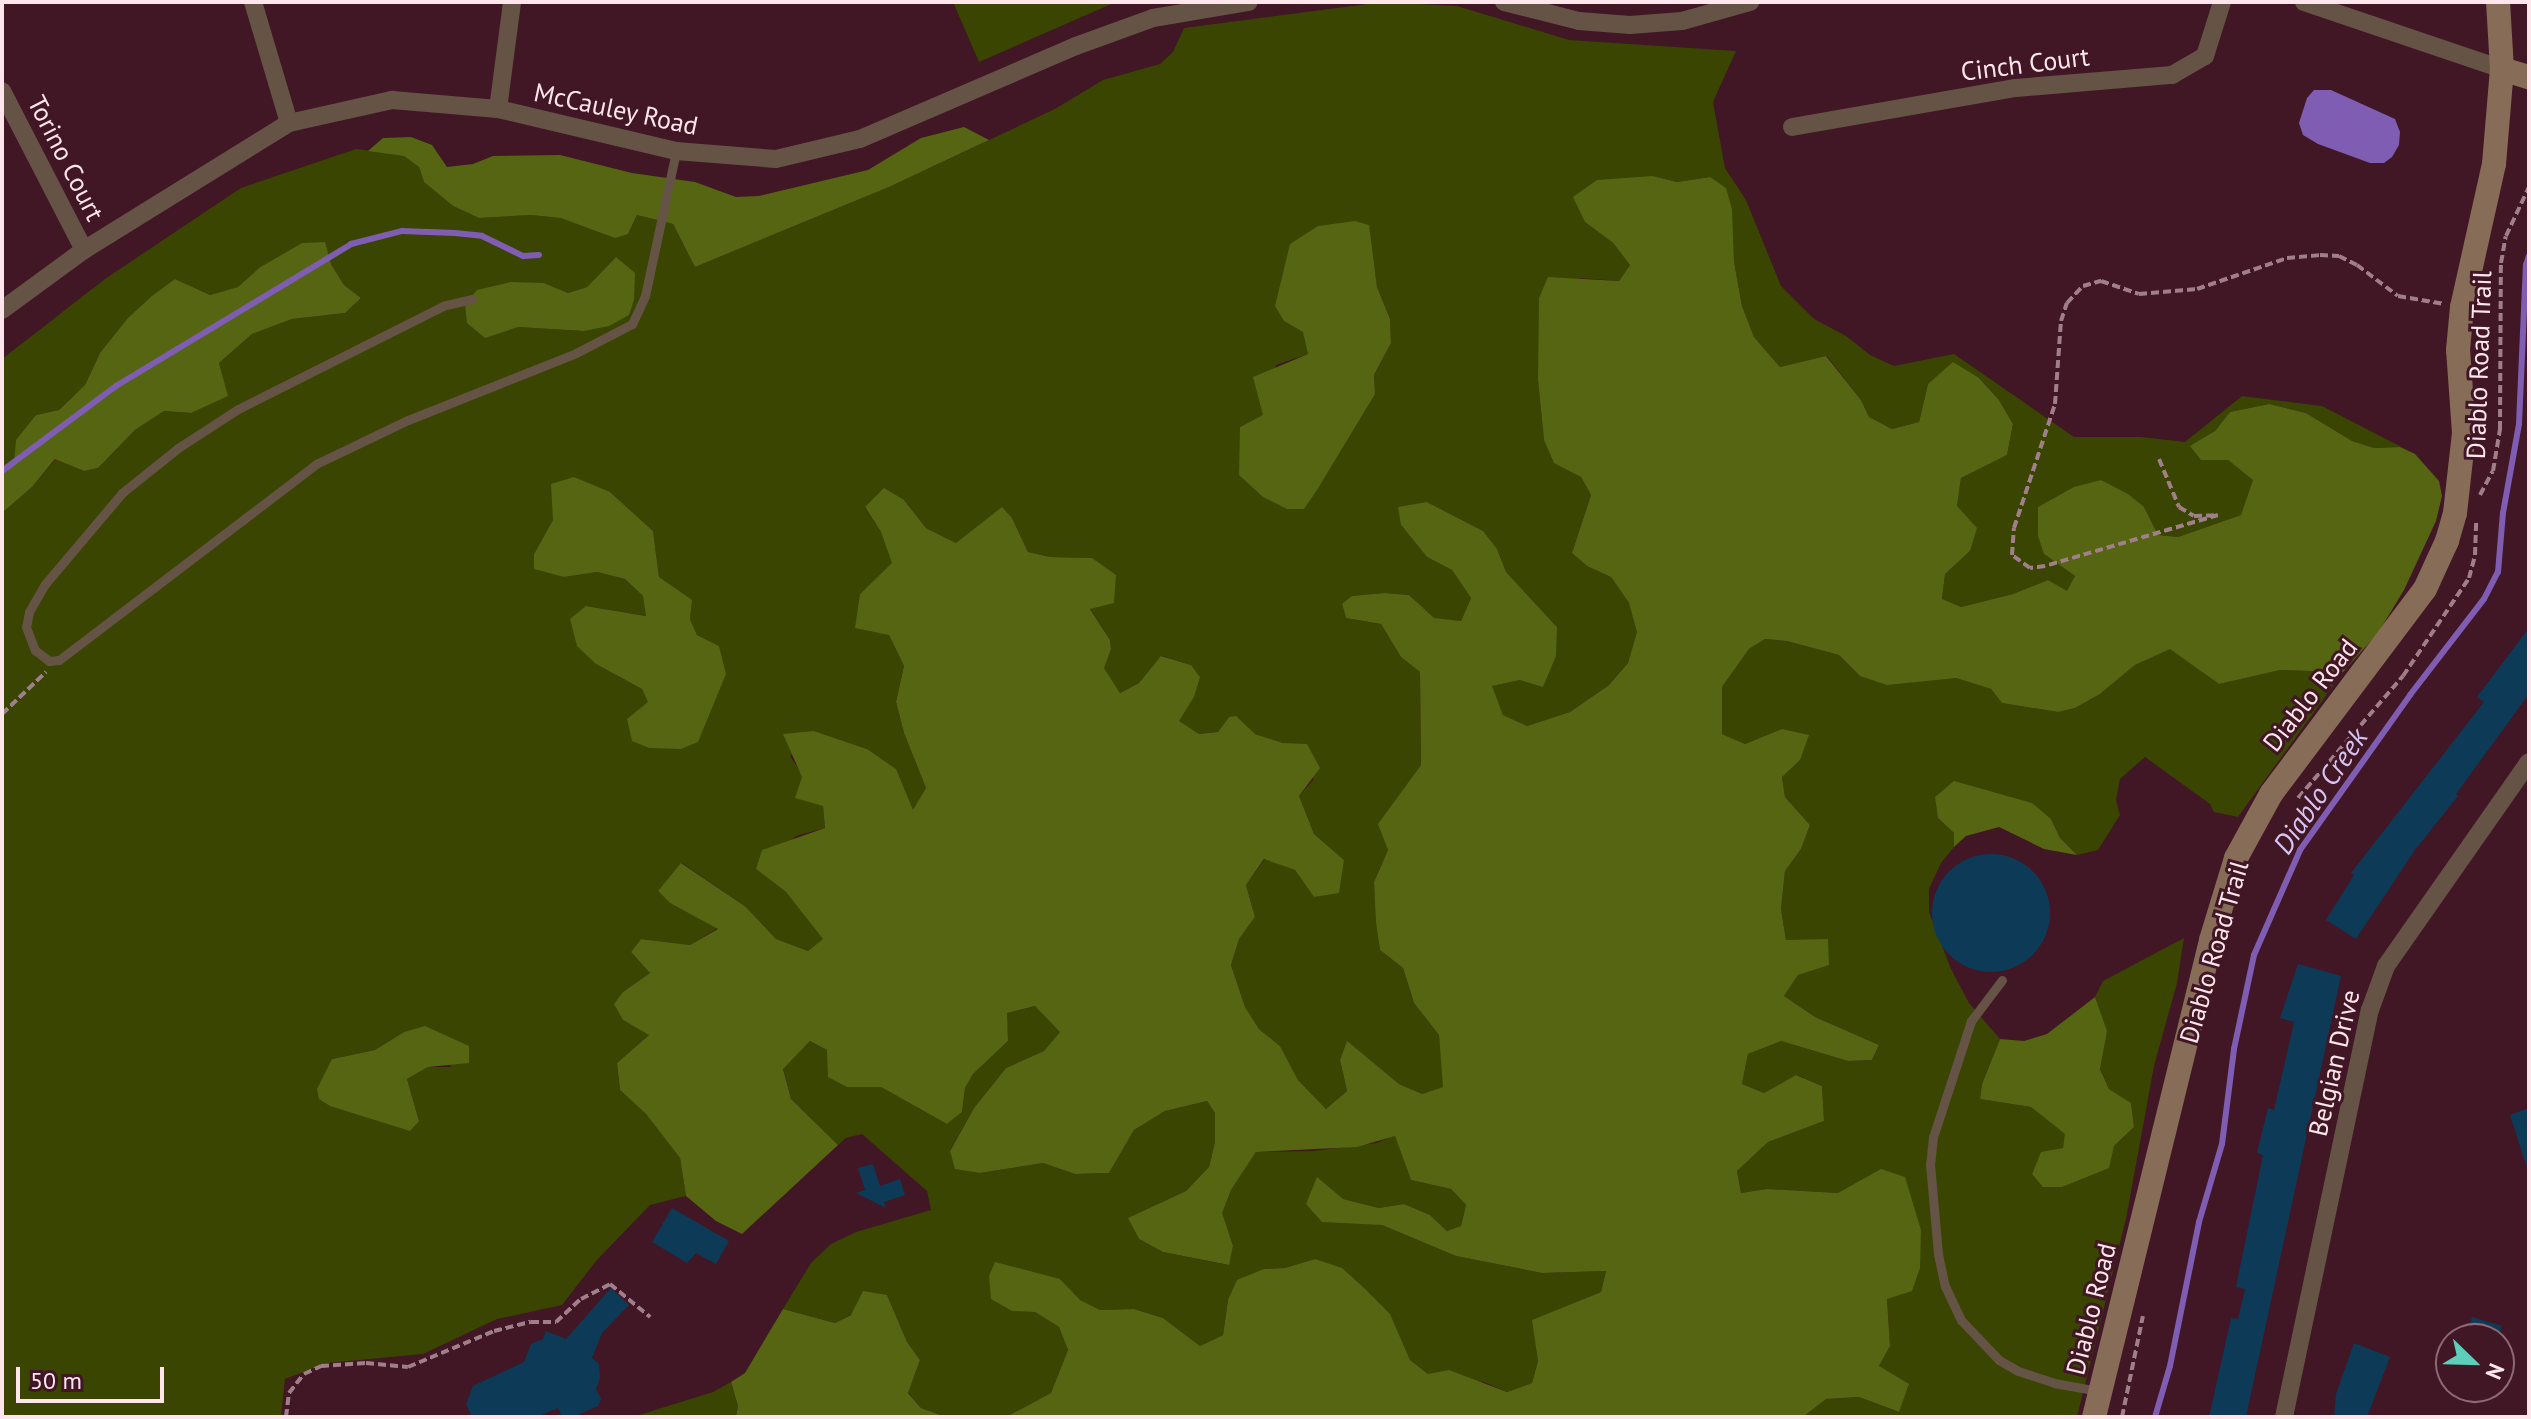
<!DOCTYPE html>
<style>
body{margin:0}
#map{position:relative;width:2531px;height:1419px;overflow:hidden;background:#411625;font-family:"PT Sans",sans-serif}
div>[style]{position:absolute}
.green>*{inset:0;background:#394500}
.forest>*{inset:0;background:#556511}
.water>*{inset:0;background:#7f5db3}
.stream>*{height:6px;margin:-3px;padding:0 3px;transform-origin:3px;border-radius:3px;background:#7f5db3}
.building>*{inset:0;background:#0d3b57}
.round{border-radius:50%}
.path>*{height:4px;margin-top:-2px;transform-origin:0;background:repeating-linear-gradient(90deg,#a07f8a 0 8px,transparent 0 12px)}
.lane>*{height:9px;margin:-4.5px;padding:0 4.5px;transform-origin:4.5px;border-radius:4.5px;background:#655446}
.street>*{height:18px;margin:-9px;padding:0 9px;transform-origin:9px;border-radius:9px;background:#655446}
.secondary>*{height:24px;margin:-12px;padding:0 12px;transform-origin:12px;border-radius:12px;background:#876c57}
span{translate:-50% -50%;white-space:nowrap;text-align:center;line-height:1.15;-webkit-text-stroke:6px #411625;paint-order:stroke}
.street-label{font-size:26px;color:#fee6ec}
.water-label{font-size:28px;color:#d4c5f3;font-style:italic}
.frame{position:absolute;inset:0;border:4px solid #fee6ec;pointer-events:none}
.north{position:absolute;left:2435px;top:1323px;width:80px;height:80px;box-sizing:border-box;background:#411625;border:2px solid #8d6975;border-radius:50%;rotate:113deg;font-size:22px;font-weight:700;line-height:32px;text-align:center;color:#fee6ec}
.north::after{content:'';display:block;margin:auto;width:28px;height:36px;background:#5cceba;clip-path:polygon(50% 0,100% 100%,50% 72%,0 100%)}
.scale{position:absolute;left:16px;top:1367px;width:148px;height:36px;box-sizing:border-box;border:4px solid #fee6ec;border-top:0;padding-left:10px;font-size:24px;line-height:28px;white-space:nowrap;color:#fee6ec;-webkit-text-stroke:6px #411625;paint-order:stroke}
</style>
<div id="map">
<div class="green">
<div style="clip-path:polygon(953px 2px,1116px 2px,979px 62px)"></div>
<div style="clip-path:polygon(evenodd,1383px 2px,1457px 6px,1569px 40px,1736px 51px,1713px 102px,1725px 168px,1746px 200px,1781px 286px,1814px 319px,1846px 336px,1870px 355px,1894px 366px,1954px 354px,2074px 437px,2141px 437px,2185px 442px,2242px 396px,2322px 406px,2415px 454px,2400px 447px,2374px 448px,2352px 441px,2306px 413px,2269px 404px,2230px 412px,2215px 431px,2201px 460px,2228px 460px,2254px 480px,2241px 515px,2178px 537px,2158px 535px,2144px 507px,2044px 554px,2075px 576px,2067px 592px,2048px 580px,2013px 594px,1961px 607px,1942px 600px,1945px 574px,1970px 551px,1957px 506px,1961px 478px,2007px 455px,2013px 424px,1999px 400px,1979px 378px,1928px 384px,1919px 422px,1892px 429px,1869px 417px,1861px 400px,1827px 356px,1780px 367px,1754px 337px,1742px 306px,1734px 262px,1710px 177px,1677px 182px,1653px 176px,1585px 222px,1613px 243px,1630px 265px,1619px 281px,1580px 278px,1538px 380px,1544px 440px,1581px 477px,1591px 495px,1572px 553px,1587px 566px,1611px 577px,1629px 603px,1638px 632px,1628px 663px,1609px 685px,1570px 712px,1527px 726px,1503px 715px,1491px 686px,1520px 680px,1557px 627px,1506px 572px,1497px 550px,1483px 531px,1427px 502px,1401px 525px,1427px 557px,1452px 570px,1471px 598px,1461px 621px,1434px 619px,1409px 595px,1384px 593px,1353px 596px,1342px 605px,1346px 618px,1381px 624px,1401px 657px,1420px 672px,1421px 765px,1379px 824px,1388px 850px,1374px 882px,1380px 950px,1403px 968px,1414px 1003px,1439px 1035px,1444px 1087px,1422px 1094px,1399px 1084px,1347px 1042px,1340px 1060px,1347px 1091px,1326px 1109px,1298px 1080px,1280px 1046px,1259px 1029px,1245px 1007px,1231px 965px,1239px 939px,1255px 917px,1246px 885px,1265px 859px,1295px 870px,1314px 896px,1344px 860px,1314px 834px,1299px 796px,1314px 779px,1283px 743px,1255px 734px,1229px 717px,1218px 732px,1199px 734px,1178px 721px,1194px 697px,1191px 665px,1162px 656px,1139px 683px,1120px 693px,1103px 668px,1111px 649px,1110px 640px,1090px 608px,1092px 558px,1050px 557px,1028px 552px,1012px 518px,956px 543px,926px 528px,904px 500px,865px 508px,881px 532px,893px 563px,860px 594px,889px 635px,904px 666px,896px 702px,904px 733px,926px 788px,913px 811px,867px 749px,814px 731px,790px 756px,823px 806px,825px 828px,796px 836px,756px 869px,786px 892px,824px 939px,808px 951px,776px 939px,746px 907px,682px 863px,658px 891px,670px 903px,718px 928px,690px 945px,641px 939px,631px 952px,650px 973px,623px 992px,623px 1020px,650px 1034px,617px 1063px,620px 1090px,646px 1114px,680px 1158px,686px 1196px,650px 1205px,596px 1261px,562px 1305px,497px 1319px,423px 1354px,327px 1363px,285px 1379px,281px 1417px,2px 1417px,2px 513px,32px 487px,56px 459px,84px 471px,98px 468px,135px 430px,164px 411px,191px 413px,227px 395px,219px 363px,252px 334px,292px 319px,345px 313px,361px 298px,344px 285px,331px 264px,259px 268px,239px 287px,210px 295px,175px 279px,100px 353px,85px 385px,59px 410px,36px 415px,14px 462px,2px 467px,2px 359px,105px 279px,241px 188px,356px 149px,404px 155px,419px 167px,424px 182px,453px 206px,479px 218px,531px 215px,562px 218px,628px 234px,637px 215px,673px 224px,695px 267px,889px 187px,1055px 109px,1103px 80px,1160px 64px,1173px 52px,1184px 28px,1383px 2px,1368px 225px,1377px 287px,1390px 319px,1391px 343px,1374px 375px,1375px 394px,1240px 427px,1264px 415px,1276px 365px,1308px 354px,1304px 332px,1284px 321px,1368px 225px,1383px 2px,616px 257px,584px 331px,518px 327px,544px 283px,568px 293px,587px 287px,616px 257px,1383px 2px,610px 492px,653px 531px,659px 577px,691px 600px,690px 619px,697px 635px,719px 646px,648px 701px,642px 689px,596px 664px,586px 606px,647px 616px,643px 596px,625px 579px,597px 572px,564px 577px,534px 554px,553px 520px,610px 492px,1383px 2px,404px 1032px,452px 1067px,428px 1067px,407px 1079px,419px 1121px,332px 1059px,375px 1050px,404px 1032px)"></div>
<div style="clip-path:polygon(1765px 639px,1787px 641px,1839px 655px,1860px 676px,1956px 678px,1991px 689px,2002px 703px,2058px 712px,2075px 708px,2100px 694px,2135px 665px,2170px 648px,2219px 684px,2279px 670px,2343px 672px,2238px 817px,2214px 812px,2210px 804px,2145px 757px,2120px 779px,2116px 800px,2120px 815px,2098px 850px,2077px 855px,2060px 838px,2051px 819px,1938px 818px,1954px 833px,1954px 847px,1941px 863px,1929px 889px,1929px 912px,1951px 969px,1969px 1003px,2000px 1039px,1982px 1084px,1980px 1099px,2031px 1107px,2066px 1134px,2063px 1148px,2041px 1153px,2032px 1174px,2062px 1187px,2083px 1176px,2134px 1127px,2131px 1103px,2109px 1089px,2100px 1068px,2106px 1031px,2095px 997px,2103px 981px,2184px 938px,2177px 983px,2154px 1066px,2126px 1219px,2077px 1417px,1803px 1417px,1826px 1399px,1859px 1397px,1898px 1412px,1879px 1366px,1890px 1346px,1887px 1299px,1853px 1186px,1838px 1193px,1767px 1189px,1741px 1193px,1737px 1171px,1768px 1142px,1824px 1121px,1822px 1086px,1797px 1075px,1764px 1093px,1742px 1084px,1748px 1054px,1781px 1041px,1848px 1061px,1872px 1060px,1879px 1045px,1815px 1017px,1784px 996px,1798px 975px,1786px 940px,1781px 909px,1785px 871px,1801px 849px,1810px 825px,1785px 797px,1782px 776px,1800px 760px,1782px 729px,1745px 744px,1722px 734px,1720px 708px,1722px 687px,1749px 649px)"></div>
<div style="clip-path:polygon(1036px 1006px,1061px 1031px,1044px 1051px,1006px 1068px,974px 1108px,950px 1150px,980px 1173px,1043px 1163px,1075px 1174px,1109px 1173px,1134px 1130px,1165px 1111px,1207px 1101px,1215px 1113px,1215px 1142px,1209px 1167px,1186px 1191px,1129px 1218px,1139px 1239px,1163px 1252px,1228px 1265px,1233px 1246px,1221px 1213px,1231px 1190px,1256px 1152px,1314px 1151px,1377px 1143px,1395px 1135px,1411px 1180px,1451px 1189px,1466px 1205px,1461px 1226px,1447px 1231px,1430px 1215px,1404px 1204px,1379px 1208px,1343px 1199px,1356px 1221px,1382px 1225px,1456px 1256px,1542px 1273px,1606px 1271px,1601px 1292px,1533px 1320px,1538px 1361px,1532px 1383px,1507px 1392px,1484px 1382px,1428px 1374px,1410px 1360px,1390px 1315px,1315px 1259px,1285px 1268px,1264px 1269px,1228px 1300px,1223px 1335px,1200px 1346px,1163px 1318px,1134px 1309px,1100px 1310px,1079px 1300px,1060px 1279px,1012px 1311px,1035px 1312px,1059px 1327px,1068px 1350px,1051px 1393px,1006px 1417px,946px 1417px,921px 1408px,908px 1392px,920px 1360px,907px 1342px,887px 1295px,835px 1323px,783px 1309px,811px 1263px,831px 1244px,856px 1232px,931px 1210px,927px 1191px,862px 1134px,846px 1138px,838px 1145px,791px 1099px,783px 1068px,810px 1041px,827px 1050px,847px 1087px,881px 1087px,947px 1124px,962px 1112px,965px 1088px,973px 1074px,1008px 1041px,1006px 1013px)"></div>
<div style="clip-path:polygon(731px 1382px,738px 1406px,736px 1417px,633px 1417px,713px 1392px)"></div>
</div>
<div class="forest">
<div style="clip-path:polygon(964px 127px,989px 140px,889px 187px,695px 267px,673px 224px,637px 215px,628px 234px,615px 238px,561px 218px,531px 215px,479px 218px,453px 206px,424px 182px,419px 167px,404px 156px,368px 151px,383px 138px,411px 137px,432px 145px,447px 167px,473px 164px,493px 156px,560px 155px,632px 173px,695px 182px,736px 197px,759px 196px,868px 170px,921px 138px)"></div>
<div style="clip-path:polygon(1653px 176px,1677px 182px,1710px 177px,1726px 188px,1732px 209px,1734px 262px,1742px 306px,1754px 337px,1780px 367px,1826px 356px,1861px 400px,1869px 417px,1892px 429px,1919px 422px,1928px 384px,1953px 362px,1979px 378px,1999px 400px,2013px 424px,2007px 455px,1961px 478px,1957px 506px,1977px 528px,1970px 551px,1945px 574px,1942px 599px,1961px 607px,2013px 594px,2048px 580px,2067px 591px,2075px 576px,2044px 554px,2038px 536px,2038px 507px,2074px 487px,2101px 480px,2128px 494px,2144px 507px,2158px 535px,2178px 537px,2241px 515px,2253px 480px,2228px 460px,2201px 460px,2190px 446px,2215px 431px,2230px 412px,2269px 404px,2306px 413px,2352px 441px,2374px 448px,2400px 447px,2415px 454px,2439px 481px,2442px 496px,2436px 521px,2404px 590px,2378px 633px,2343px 672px,2280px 670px,2219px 684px,2170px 649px,2135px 665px,2100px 694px,2075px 708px,2058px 712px,2002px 703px,1991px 689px,1956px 678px,1887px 685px,1860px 676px,1839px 655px,1787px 641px,1765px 639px,1749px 649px,1722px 687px,1722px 734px,1745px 744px,1782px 729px,1809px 735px,1800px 760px,1782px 777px,1785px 797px,1810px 825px,1801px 849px,1785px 871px,1781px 909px,1786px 940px,1828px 939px,1829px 965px,1798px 975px,1784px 996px,1815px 1017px,1879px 1045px,1872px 1060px,1848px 1061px,1781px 1041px,1748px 1054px,1742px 1084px,1764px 1093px,1796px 1075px,1822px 1086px,1824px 1121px,1768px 1142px,1737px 1171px,1741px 1193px,1767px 1189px,1838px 1193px,1881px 1169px,1905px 1177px,1921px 1230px,1920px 1268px,1912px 1291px,1887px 1299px,1890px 1346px,1879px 1366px,1909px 1384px,1899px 1412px,1859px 1397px,1826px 1399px,1803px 1417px,1006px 1417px,1051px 1393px,1068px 1350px,1059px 1327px,1035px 1312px,1012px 1311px,991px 1299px,989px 1276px,995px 1262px,1060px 1279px,1080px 1300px,1100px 1310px,1134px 1309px,1163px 1318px,1200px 1346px,1223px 1335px,1228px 1300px,1237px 1280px,1264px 1269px,1285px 1268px,1315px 1259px,1342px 1268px,1363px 1287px,1390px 1314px,1410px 1360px,1428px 1374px,1449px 1370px,1507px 1392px,1532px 1383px,1538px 1361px,1532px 1320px,1601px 1292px,1606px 1271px,1542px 1273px,1456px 1256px,1382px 1225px,1322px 1222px,1306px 1204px,1317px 1177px,1343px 1199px,1379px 1208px,1404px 1204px,1430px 1215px,1447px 1231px,1461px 1226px,1466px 1205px,1451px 1189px,1411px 1180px,1395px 1136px,1357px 1147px,1256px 1152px,1231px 1190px,1222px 1213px,1233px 1246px,1229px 1265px,1163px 1252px,1139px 1239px,1128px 1218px,1186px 1191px,1209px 1167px,1215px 1142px,1215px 1113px,1207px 1101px,1165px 1111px,1134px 1130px,1109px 1173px,1075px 1174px,1043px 1163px,980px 1173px,955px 1169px,950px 1151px,974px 1108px,1006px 1068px,1044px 1051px,1060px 1032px,1035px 1006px,1007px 1013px,1008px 1041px,973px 1074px,965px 1088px,962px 1112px,947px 1124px,881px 1087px,847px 1087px,828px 1077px,827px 1050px,810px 1041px,783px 1069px,791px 1099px,838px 1145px,742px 1234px,716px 1221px,686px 1196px,680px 1158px,646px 1114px,620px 1090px,617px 1063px,649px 1035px,623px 1020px,614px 1004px,623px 992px,650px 973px,631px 952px,641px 939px,690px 945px,718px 929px,670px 903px,658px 891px,681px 863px,746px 907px,776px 939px,808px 951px,823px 939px,786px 892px,756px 869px,762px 850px,825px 828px,823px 806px,795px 798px,802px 777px,783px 734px,814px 731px,867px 749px,896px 769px,913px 810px,926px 788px,904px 733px,896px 702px,904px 666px,889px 635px,855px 628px,860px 594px,892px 563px,881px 532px,865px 507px,884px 488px,904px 500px,926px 528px,956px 543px,1002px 507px,1012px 518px,1028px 552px,1050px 557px,1092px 558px,1116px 575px,1114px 603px,1090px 609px,1110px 640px,1111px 649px,1104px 668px,1120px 693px,1139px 683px,1161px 656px,1191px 665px,1200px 677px,1194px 697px,1179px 721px,1199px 734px,1218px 732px,1229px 717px,1236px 716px,1255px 734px,1283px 743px,1307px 744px,1320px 768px,1299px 796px,1314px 834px,1344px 860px,1339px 893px,1314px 897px,1295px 870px,1264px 859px,1246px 885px,1255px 917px,1239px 939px,1231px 965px,1245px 1007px,1259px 1029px,1280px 1046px,1298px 1080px,1326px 1109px,1347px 1091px,1340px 1060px,1347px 1041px,1399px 1084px,1422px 1094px,1443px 1087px,1439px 1035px,1414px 1003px,1403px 968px,1380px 950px,1376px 922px,1374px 882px,1388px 850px,1378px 824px,1421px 765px,1420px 672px,1401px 657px,1381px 624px,1346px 618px,1342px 604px,1352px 596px,1384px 593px,1409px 595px,1434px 618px,1461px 621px,1471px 598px,1452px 570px,1427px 557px,1401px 525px,1398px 507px,1427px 502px,1483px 531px,1497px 549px,1506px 572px,1557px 627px,1556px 656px,1543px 687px,1520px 680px,1492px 686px,1503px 715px,1527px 726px,1570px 712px,1609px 685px,1628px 663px,1637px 632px,1629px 603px,1611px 577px,1587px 566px,1572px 553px,1591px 495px,1581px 477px,1554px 463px,1544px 440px,1538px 380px,1539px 298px,1548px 277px,1619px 281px,1630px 265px,1613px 243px,1585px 222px,1573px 197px,1597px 180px)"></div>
<div style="clip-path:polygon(1355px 221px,1369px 225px,1377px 287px,1390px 319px,1391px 343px,1374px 375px,1375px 394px,1317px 490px,1304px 509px,1287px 509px,1263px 497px,1239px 475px,1240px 427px,1263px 415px,1253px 377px,1308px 354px,1303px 332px,1284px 321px,1275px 306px,1290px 244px,1318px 226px)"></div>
<div style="clip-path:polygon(325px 242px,331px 264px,344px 285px,361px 298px,345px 313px,292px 319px,252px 334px,219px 363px,228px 396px,191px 413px,164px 411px,135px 430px,98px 468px,84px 471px,55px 459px,32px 487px,2px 513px,2px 467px,14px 462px,16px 440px,36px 415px,59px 410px,85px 385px,100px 353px,128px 318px,152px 296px,175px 279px,210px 295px,238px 287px,259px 268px,302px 243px)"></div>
<div style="clip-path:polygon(616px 257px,635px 273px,634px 300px,629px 315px,609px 326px,584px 331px,518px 327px,485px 338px,467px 323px,465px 304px,477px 290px,511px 282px,544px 283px,568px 293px,587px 287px)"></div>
<div style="clip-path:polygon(574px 477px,610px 492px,653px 531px,659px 577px,692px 600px,690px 619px,697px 635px,719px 646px,726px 674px,698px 742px,681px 749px,649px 748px,632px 741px,627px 719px,648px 702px,642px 689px,596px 664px,577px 646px,570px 619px,586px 606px,646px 616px,643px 596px,625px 579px,597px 572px,564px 577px,534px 569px,534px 554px,553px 520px,551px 484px)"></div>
<div style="clip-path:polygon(1954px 781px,2032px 803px,2051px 819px,2060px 838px,2077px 855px,2044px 849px,1999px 827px,1966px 836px,1954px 847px,1954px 833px,1938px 818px,1935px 797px)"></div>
<div style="clip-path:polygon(2095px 997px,2107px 1031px,2100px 1069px,2109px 1089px,2131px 1103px,2134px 1127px,2114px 1146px,2109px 1168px,2062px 1187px,2043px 1187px,2032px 1174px,2041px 1152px,2063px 1148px,2065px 1134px,2031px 1107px,1980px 1099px,1982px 1084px,2000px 1039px,2024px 1041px,2047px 1034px)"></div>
<div style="clip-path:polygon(425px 1026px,469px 1046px,469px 1063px,428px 1067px,407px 1079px,419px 1121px,410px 1131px,330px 1106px,319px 1099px,317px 1089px,332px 1059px,375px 1050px,404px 1032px)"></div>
<div style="clip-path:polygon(863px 1291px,887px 1295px,907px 1342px,920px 1360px,908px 1393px,921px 1408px,946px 1417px,736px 1417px,738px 1406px,731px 1382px,745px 1373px,783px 1309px,835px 1323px,851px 1315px)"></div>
</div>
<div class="water">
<div style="clip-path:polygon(2314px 90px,2331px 90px,2395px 119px,2400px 132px,2399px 145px,2392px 157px,2384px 163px,2370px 163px,2318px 144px,2303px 135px,2299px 123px,2307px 98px)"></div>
</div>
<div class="stream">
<div style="left:2px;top:471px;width:142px;rotate:-36.7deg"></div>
<div style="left:116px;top:386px;width:275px;rotate:-31.1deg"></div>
<div style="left:351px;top:244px;width:53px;rotate:-14.3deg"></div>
<div style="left:402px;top:231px;width:53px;rotate:2.2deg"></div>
<div style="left:455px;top:233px;width:27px;rotate:6deg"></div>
<div style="left:482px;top:236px;width:46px;rotate:26deg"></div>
<div style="left:523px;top:256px;width:16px;rotate:-4deg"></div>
<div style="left:2155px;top:1417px;width:53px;rotate:-73.6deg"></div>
<div style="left:2170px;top:1366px;width:147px;rotate:-78.6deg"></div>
<div style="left:2199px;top:1222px;width:81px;rotate:-73.6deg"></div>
<div style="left:2222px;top:1144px;width:96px;rotate:-82.8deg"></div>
<div style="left:2234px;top:1049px;width:96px;rotate:-78deg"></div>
<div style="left:2254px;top:955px;width:115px;rotate:-66.3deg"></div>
<div style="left:2300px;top:850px;width:190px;rotate:-54.6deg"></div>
<div style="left:2410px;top:695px;width:121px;rotate:-52.4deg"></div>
<div style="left:2484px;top:599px;width:30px;rotate:-63deg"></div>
<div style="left:2498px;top:572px;width:59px;rotate:-85.2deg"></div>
<div style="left:2503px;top:513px;width:90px;rotate:-79.8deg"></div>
<div style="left:2519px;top:424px;width:159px;rotate:-87.5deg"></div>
<div style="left:2526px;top:265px;width:9px;rotate:-72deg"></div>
</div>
<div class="building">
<div style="clip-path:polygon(2529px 628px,2529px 694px,2456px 794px,2458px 796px,2415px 850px,2356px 939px,2326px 920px,2354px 875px,2351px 873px,2484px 702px,2477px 697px)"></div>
<div class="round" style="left:1932px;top:854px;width:118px;height:118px"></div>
<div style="clip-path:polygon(2298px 964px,2341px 976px,2246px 1417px,2209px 1417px,2231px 1318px,2238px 1319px,2245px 1289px,2236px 1287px,2263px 1155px,2257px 1153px,2268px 1108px,2274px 1110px,2294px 1022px,2280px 1018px)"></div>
<div style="clip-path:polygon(2529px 1108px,2529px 1164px,2526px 1165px,2510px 1115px)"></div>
<div style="clip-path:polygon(873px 1164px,880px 1186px,900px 1179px,905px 1195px,884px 1202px,886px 1208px,856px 1193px,865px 1190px,858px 1168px)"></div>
<div style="clip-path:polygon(672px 1208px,729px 1241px,716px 1264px,696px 1253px,687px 1263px,652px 1242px)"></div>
<div style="clip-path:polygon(611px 1288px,629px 1305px,602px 1333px,592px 1358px,599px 1364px,600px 1378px,596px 1389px,601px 1399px,598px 1406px,573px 1417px,562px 1417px,558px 1408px,536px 1417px,472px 1417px,466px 1404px,473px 1386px,524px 1362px,531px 1344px,543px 1339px,546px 1331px,566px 1339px)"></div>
<div style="clip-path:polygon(2472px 1317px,2502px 1326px,2498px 1339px,2465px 1339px)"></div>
<div style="clip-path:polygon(2354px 1343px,2390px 1357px,2367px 1417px,2334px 1417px,2336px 1394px)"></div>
</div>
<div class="path">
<div style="left:2159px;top:459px;width:52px;rotate:67.4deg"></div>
<div style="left:2179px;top:507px;width:17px;rotate:31deg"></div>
<div style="left:2194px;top:516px;width:24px;rotate:-2deg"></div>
<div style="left:2218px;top:515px;width:180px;rotate:163.6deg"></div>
<div style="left:2045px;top:566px;width:15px;rotate:172deg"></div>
<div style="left:2030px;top:568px;width:22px;rotate:-144deg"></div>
<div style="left:2012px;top:555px;width:27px;rotate:-86deg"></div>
<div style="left:2014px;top:528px;width:131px;rotate:-71.7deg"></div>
<div style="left:2055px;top:404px;width:83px;rotate:-85.9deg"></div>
<div style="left:2061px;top:321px;width:19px;rotate:-72deg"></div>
<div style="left:2067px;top:303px;width:23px;rotate:-47deg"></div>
<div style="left:2083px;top:286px;width:19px;rotate:-16deg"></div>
<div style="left:2101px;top:281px;width:40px;rotate:18.9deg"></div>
<div style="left:2139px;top:294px;width:58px;rotate:-4.9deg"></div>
<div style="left:2197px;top:289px;width:95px;rotate:-19deg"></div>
<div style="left:2287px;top:258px;width:33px;rotate:-5deg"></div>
<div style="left:2320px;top:255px;width:19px;rotate:3deg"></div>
<div style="left:2339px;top:256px;width:20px;rotate:27deg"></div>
<div style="left:2357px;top:265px;width:51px;rotate:37.1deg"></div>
<div style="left:2398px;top:296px;width:47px;rotate:9.9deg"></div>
<div style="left:2480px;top:495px;width:27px;rotate:-62deg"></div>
<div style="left:2493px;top:471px;width:43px;rotate:-80.5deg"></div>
<div style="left:2500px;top:429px;width:166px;rotate:-89.7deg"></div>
<div style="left:2501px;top:263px;width:27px;rotate:-80deg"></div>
<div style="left:2506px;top:236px;width:54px;rotate:-64.9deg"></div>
<div style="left:2px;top:714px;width:61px;rotate:-43.7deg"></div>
<div style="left:2298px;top:798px;width:161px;rotate:-49.3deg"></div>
<div style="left:2403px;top:676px;width:118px;rotate:-56deg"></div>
<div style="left:2469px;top:578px;width:24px;rotate:-75deg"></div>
<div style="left:2475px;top:555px;width:32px;rotate:-88deg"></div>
<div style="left:286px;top:1417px;width:24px;rotate:-83deg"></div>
<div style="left:289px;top:1393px;width:24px;rotate:-52deg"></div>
<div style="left:304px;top:1374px;width:19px;rotate:-25deg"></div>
<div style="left:321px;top:1366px;width:45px;rotate:-3.8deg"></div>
<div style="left:366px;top:1363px;width:42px;rotate:5.4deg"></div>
<div style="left:408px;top:1367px;width:93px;rotate:-22.7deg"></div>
<div style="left:494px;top:1331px;width:38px;rotate:-14deg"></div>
<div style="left:531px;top:1322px;width:25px"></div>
<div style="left:556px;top:1322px;width:34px;rotate:-43deg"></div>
<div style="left:581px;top:1299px;width:33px;rotate:-27deg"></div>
<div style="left:610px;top:1284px;width:52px;rotate:39.5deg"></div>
<div style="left:2122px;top:1417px;width:103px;rotate:-78.3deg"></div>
</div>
<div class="lane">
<div style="left:472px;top:299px;width:28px;rotate:167deg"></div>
<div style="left:445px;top:305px;width:232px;rotate:153.3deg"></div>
<div style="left:238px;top:409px;width:72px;rotate:147deg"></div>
<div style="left:178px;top:448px;width:72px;rotate:141.2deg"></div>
<div style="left:122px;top:493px;width:119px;rotate:130.2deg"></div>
<div style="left:45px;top:584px;width:32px;rotate:120deg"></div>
<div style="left:29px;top:612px;width:15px;rotate:101deg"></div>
<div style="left:26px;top:627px;width:25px;rotate:69deg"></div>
<div style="left:35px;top:650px;width:18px;rotate:38deg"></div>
<div style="left:49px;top:661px;width:10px;rotate:-6deg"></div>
<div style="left:59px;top:660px;width:323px;rotate:-37.3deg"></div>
<div style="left:316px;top:464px;width:102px;rotate:-25.6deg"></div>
<div style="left:408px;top:420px;width:181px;rotate:-21.7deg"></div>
<div style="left:576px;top:353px;width:63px;rotate:-27.4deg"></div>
<div style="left:632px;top:324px;width:31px;rotate:-65deg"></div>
<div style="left:645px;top:296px;width:148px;rotate:-77.9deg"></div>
<div style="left:2002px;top:980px;width:51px;rotate:127.1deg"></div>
<div style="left:1971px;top:1021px;width:122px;rotate:108.1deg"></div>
<div style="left:1933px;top:1137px;width:27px;rotate:96deg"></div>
<div style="left:1930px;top:1164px;width:90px;rotate:84.9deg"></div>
<div style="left:1938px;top:1254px;width:33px;rotate:78deg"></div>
<div style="left:1945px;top:1286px;width:38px;rotate:65deg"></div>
<div style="left:1961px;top:1320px;width:55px;rotate:46.5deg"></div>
<div style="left:1999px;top:1360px;width:22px;rotate:30deg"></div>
<div style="left:2018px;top:1371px;width:38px;rotate:18deg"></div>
<div style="left:2054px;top:1383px;width:46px;rotate:10.1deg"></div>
</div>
<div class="street">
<div style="left:253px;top:2px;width:126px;rotate:73.4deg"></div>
<div style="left:1504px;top:2px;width:77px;rotate:14.2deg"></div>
<div style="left:1579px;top:21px;width:51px;rotate:4.5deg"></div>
<div style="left:1630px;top:25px;width:52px;rotate:-4.4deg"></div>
<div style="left:1682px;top:21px;width:71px;rotate:-15.6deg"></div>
<div style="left:2304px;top:2px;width:209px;rotate:18.7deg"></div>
<div style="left:2px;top:91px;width:179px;rotate:62.7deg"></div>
<div style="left:498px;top:109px;width:108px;rotate:-82.5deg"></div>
<div style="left:1792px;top:127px;width:227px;rotate:-9.9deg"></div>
<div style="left:2016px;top:88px;width:157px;rotate:-4.8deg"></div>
<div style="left:2172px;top:75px;width:38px;rotate:-30deg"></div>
<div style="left:2205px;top:56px;width:57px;rotate:-72.5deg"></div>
<div style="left:2px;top:310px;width:102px;rotate:-36.2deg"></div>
<div style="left:84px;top:250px;width:241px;rotate:-31.8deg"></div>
<div style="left:289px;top:123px;width:106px;rotate:-12.6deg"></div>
<div style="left:392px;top:100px;width:106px;rotate:4.9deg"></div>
<div style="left:498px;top:109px;width:183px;rotate:13.3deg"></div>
<div style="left:676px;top:151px;width:100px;rotate:4.6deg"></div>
<div style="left:776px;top:159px;width:86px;rotate:-13.4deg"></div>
<div style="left:860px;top:139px;width:235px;rotate:-23.3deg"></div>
<div style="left:1076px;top:46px;width:82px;rotate:-20deg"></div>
<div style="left:1153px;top:18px;width:97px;rotate:-9.5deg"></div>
<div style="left:2284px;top:1417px;width:416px;rotate:-78.1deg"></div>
<div style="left:2370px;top:1010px;width:47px;rotate:-70deg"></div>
<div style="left:2386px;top:966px;width:249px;rotate:-55deg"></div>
</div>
<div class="secondary">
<div style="left:2502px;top:69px;width:28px;rotate:17deg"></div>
<div style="left:2094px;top:1417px;width:491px;rotate:-76.2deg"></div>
<div style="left:2211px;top:940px;width:86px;rotate:-73deg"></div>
<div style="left:2236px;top:858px;width:73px;rotate:-61.3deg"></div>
<div style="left:2271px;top:794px;width:256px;rotate:-53.1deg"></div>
<div style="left:2425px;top:589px;width:53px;rotate:-65.4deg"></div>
<div style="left:2447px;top:541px;width:29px;rotate:-74deg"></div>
<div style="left:2455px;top:513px;width:81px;rotate:-83.6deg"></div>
<div style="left:2464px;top:433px;width:83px;rotate:-94.1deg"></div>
<div style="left:2458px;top:350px;width:43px;rotate:-84.7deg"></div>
<div style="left:2462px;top:307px;width:147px;rotate:-77.4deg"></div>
<div style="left:2494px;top:164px;width:95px;rotate:-85.2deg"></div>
<div style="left:2502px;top:69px;width:67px;rotate:-93.4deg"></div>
</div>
<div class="street-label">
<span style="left:2025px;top:64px;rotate:-7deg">Cinch Court</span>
<span style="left:616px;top:109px;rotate:12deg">McCauley Road</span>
<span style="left:66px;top:158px;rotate:63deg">Torino Court</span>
<span style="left:2479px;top:365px;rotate:-88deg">Diablo Road Trail</span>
<span style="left:2310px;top:695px;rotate:-52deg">Diablo Road</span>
<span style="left:2214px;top:952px;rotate:-74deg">Diablo Road Trail</span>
<span style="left:2334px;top:1063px;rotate:-77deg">Belgian Drive</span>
<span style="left:2091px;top:1309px;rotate:-76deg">Diablo Road</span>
</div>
<div class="water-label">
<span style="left:2320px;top:791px;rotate:-56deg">Diablo Creek</span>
</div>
<div class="frame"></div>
<div class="north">N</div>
<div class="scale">50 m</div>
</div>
